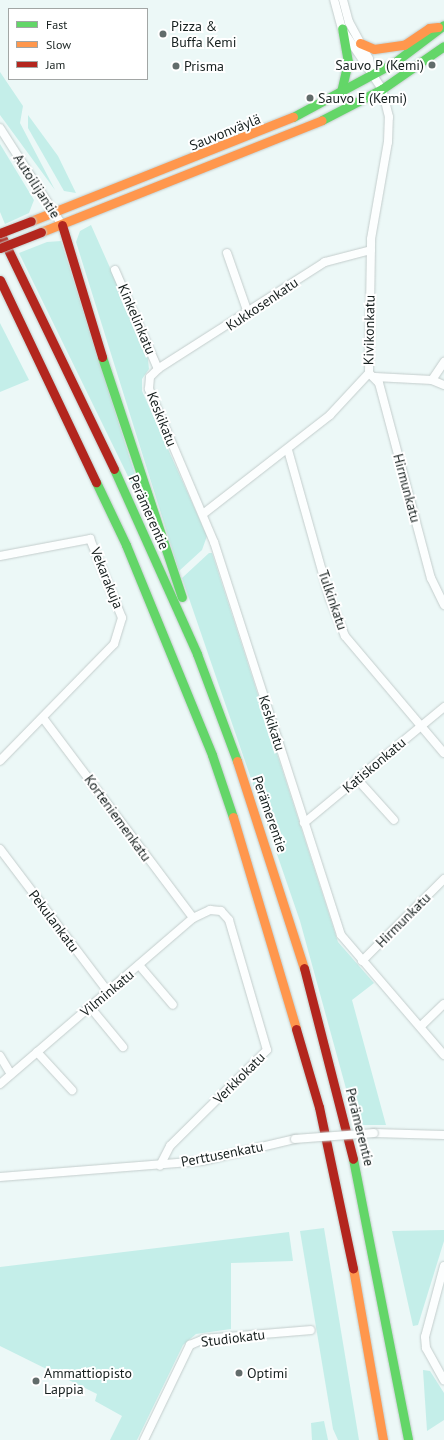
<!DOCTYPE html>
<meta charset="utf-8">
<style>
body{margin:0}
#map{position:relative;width:444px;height:1440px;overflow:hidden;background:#ecf8f7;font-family:"PT Sans",sans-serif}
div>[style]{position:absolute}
.green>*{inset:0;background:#c4eee9}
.roads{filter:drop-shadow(0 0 1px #c3cdcc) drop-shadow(0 0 1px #c3cdcc)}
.street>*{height:8px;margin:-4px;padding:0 4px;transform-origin:4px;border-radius:4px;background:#fcfefe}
.fast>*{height:9px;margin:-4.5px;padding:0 4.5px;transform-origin:4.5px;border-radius:4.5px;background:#63d668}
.slow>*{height:9px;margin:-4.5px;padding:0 4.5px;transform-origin:4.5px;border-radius:4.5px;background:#ff974d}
.jam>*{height:9px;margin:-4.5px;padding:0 4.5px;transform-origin:4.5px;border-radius:4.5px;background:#b3261e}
.bridges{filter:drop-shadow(0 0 1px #c3cdcc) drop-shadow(0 0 1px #c3cdcc)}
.street-bridge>*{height:8px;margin:-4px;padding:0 4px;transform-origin:4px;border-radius:4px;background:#fcfefe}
.jam-bridge>*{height:9px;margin:-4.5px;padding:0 4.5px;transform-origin:4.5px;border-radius:4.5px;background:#b3261e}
.dots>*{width:11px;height:11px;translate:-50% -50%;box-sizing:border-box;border:2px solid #fff;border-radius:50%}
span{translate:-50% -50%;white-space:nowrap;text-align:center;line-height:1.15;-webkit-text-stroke:4px #fff;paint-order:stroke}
.poi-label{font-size:14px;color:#17201f}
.left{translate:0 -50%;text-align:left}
.right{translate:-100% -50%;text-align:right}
.street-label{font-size:14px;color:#17201f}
.legend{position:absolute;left:8px;top:8px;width:140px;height:72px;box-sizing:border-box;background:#fff;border:1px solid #a2a6a5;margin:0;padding:5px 7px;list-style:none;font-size:12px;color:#17201f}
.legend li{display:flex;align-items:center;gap:8px;height:20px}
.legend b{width:20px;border:1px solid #a2a6a5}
</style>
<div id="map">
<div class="green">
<div style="clip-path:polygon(0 72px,23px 106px,20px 123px,55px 190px,0 115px)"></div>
<div style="clip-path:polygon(28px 115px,58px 156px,76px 193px,64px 191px,28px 128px)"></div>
<div style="clip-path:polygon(0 144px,34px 200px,29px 213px,5px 224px,0 212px)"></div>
<div style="clip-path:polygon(91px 225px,147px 351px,149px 369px,142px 379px,142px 391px,207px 536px,202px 550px,179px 571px,76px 242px,80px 231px)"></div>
<div style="clip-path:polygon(61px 241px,145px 506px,143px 507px,19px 253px,47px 242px)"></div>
<div style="clip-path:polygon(0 323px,29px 380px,0 392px)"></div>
<div style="clip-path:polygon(209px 553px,212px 553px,338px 942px,374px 983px,352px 1000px,386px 1125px,356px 1125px,300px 921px,182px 578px)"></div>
<div style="clip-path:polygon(324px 1228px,359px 1440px,338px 1440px,333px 1429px,300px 1231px)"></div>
<div style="clip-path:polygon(444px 1230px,444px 1241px,418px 1325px,413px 1326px,392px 1231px)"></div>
<div style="clip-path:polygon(289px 1232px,293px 1261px,231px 1263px,231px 1329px,196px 1334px,183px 1345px,137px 1440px,110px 1440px,122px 1416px,95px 1401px,97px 1394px,0 1346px,0 1267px)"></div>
<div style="clip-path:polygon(423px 1370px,430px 1371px,444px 1393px,444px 1420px,427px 1431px)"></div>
<div style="clip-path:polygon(324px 1421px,328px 1440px,312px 1440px,311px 1423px)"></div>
</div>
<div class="roads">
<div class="street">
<div style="left:343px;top:0;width:23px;rotate:75deg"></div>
<div style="left:349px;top:22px;width:42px;rotate:61.6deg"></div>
<div style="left:369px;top:59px;width:13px;rotate:77deg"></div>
<div style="left:0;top:128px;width:115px;rotate:57.4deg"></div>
<div style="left:371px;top:250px;width:48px;rotate:165.4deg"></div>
<div style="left:325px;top:262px;width:198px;rotate:147.4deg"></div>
<div style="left:158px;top:369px;width:11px;rotate:135deg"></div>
<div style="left:150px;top:377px;width:12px;rotate:95deg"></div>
<div style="left:149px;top:389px;width:166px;rotate:67deg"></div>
<div style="left:214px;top:542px;width:413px;rotate:72.1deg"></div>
<div style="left:341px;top:935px;width:158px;rotate:49.4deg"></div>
<div style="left:227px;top:253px;width:64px;rotate:70.7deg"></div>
<div style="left:115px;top:270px;width:108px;rotate:66.5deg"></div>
<div style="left:369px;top:373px;width:14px;rotate:45deg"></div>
<div style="left:379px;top:383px;width:202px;rotate:75.1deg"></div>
<div style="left:431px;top:578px;width:30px;rotate:64deg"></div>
<div style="left:375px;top:377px;width:57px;rotate:3deg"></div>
<div style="left:432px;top:380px;width:13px;rotate:23deg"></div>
<div style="left:432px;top:380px;width:22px;rotate:-56deg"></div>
<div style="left:288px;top:450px;width:155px;rotate:74.3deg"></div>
<div style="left:330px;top:599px;width:40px;rotate:68deg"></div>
<div style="left:345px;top:636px;width:153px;rotate:49.8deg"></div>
<div style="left:203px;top:514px;width:161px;rotate:-37.9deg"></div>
<div style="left:330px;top:415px;width:57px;rotate:-47.1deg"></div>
<div style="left:369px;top:373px;width:134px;rotate:-89.1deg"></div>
<div style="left:371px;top:239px;width:98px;rotate:-80.1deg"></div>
<div style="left:388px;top:142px;width:25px;rotate:-88deg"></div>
<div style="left:389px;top:117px;width:29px;rotate:-104deg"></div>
<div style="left:382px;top:89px;width:72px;rotate:-123.7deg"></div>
<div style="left:342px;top:29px;width:30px;rotate:-105deg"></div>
<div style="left:0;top:556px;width:92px;rotate:-10.7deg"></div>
<div style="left:90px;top:539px;width:85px;rotate:67.9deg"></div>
<div style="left:122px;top:618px;width:27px;rotate:107deg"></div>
<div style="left:114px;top:644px;width:163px;rotate:134.3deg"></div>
<div style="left:43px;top:718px;width:250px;rotate:53.1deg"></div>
<div style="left:357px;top:779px;width:55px;rotate:47.9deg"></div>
<div style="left:304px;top:823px;width:182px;rotate:-39.6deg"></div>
<div style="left:0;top:849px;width:179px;rotate:52.9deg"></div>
<div style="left:362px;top:961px;width:116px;rotate:-45deg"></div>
<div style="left:139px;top:965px;width:52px;rotate:49.6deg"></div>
<div style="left:90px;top:1007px;width:52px;rotate:50.5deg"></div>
<div style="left:422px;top:1025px;width:30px;rotate:-44deg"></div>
<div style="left:37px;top:1052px;width:52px;rotate:47.4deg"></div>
<div style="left:0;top:1056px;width:21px;rotate:59deg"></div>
<div style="left:0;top:1084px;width:255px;rotate:-40.7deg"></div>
<div style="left:193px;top:918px;width:19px;rotate:-25deg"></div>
<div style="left:210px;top:910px;width:11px;rotate:5deg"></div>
<div style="left:221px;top:911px;width:12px;rotate:48deg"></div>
<div style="left:229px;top:920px;width:135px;rotate:73.7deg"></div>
<div style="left:267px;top:1050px;width:136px;rotate:135.3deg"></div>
<div style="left:170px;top:1146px;width:22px;rotate:117deg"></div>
<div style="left:374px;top:1133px;width:70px;rotate:1.6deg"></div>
<div style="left:0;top:1177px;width:203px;rotate:-4.5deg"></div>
<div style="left:202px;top:1161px;width:96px;rotate:-13.3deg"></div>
<div style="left:444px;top:1266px;width:73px;rotate:105deg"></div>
<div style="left:425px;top:1337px;width:11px;rotate:85deg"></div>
<div style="left:426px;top:1348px;width:37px;rotate:61deg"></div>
<div style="left:144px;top:1440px;width:106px;rotate:-64.2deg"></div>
<div style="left:190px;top:1345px;width:15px;rotate:-23deg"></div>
<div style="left:204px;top:1339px;width:107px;rotate:-4.8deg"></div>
</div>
<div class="fast">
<div style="left:341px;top:92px;width:31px;rotate:-77deg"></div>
<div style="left:348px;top:62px;width:34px;rotate:-100deg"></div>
<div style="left:293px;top:117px;width:116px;rotate:-28.3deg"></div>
<div style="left:395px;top:62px;width:61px;rotate:-37.1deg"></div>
<div style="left:322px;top:120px;width:68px;rotate:-27.3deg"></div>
<div style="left:382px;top:89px;width:75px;rotate:-34.7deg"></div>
<div style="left:102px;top:357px;width:253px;rotate:71.6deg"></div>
<div style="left:114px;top:469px;width:203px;rotate:65.8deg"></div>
<div style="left:197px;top:654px;width:114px;rotate:69.5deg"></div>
<div style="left:96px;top:482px;width:70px;rotate:64.5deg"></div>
<div style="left:126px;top:545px;width:227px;rotate:67.7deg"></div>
<div style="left:212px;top:755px;width:65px;rotate:71.3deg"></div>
<div style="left:353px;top:1159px;width:286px;rotate:78.9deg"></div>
</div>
<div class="slow">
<div style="left:360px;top:43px;width:15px;rotate:23deg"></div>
<div style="left:374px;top:49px;width:30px;rotate:-8deg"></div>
<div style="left:404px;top:45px;width:30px;rotate:-34deg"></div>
<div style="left:429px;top:28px;width:9px;rotate:-6deg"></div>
<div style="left:31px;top:221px;width:282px;rotate:-21.7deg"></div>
<div style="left:41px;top:232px;width:302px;rotate:-21.7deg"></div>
<div style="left:237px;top:761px;width:218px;rotate:72.1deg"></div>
<div style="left:233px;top:817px;width:221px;rotate:73.4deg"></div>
<div style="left:353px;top:1268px;width:175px;rotate:80.1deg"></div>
</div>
<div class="jam">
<div style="left:62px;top:225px;width:138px;rotate:73.1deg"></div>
<div style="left:0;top:233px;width:262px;rotate:64.2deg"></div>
<div style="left:0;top:280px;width:224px;rotate:64.6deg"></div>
<div style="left:304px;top:968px;width:197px;rotate:75.6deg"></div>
<div style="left:296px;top:1029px;width:81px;rotate:73.6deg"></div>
<div style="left:319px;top:1107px;width:165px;rotate:78.1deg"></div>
</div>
</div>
<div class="bridges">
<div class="street-bridge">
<div style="left:295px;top:1139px;width:79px;rotate:-4.3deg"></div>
</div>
<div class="jam-bridge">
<div style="left:0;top:233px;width:33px;rotate:-21deg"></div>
<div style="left:0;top:248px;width:44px;rotate:-21.3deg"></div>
</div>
</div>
<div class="dots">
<div style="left:163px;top:34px;background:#626c6b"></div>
<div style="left:432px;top:65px;background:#626c6b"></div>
<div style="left:176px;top:66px;background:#626c6b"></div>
<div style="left:310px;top:98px;background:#626c6b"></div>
<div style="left:239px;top:1373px;background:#626c6b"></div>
<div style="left:36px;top:1381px;background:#626c6b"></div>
</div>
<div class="poi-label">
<span class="left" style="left:171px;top:34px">Pizza &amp;<br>Buffa Kemi</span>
<span class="right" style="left:424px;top:65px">Sauvo P (Kemi)</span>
<span class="left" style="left:184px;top:66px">Prisma</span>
<span class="left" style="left:318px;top:98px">Sauvo E (Kemi)</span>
<span class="left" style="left:44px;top:1381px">Ammattiopisto<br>Lappia</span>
<span class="left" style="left:247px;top:1373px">Optimi</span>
</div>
<div class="street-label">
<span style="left:225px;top:132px;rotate:-22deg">Sauvonväylä</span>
<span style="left:37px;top:186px;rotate:57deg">Autoilijantie</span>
<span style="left:262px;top:304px;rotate:-34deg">Kukkosenkatu</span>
<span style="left:137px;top:319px;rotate:67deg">Kinkelinkatu</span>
<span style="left:369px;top:330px;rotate:-89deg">Kivikonkatu</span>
<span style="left:162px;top:419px;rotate:68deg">Keskikatu</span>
<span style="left:407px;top:488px;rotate:75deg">Hirmunkatu</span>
<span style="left:149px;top:512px;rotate:66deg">Perämerentie</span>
<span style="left:107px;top:578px;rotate:68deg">Vekarakuja</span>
<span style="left:333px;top:600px;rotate:71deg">Tulkinkatu</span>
<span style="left:272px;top:723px;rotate:72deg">Keskikatu</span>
<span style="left:374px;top:765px;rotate:-40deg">Katiskonkatu</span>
<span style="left:270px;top:814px;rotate:71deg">Perämerentie</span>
<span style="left:118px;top:818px;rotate:54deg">Korteniemenkatu</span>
<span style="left:403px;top:920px;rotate:-45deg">Hirmunkatu</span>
<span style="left:54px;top:921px;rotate:53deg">Pekulankatu</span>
<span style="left:107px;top:993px;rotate:-40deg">Vilminkatu</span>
<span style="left:239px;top:1078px;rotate:-45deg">Verkkokatu</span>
<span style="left:360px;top:1127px;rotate:76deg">Perämerentie</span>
<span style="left:222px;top:1154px;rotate:-11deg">Perttusenkatu</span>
<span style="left:233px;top:1338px;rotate:-7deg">Studiokatu</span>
</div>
<ul class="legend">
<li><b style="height:5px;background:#63d668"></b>Fast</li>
<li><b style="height:5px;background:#ff974d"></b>Slow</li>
<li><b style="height:5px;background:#b3261e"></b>Jam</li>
</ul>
</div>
